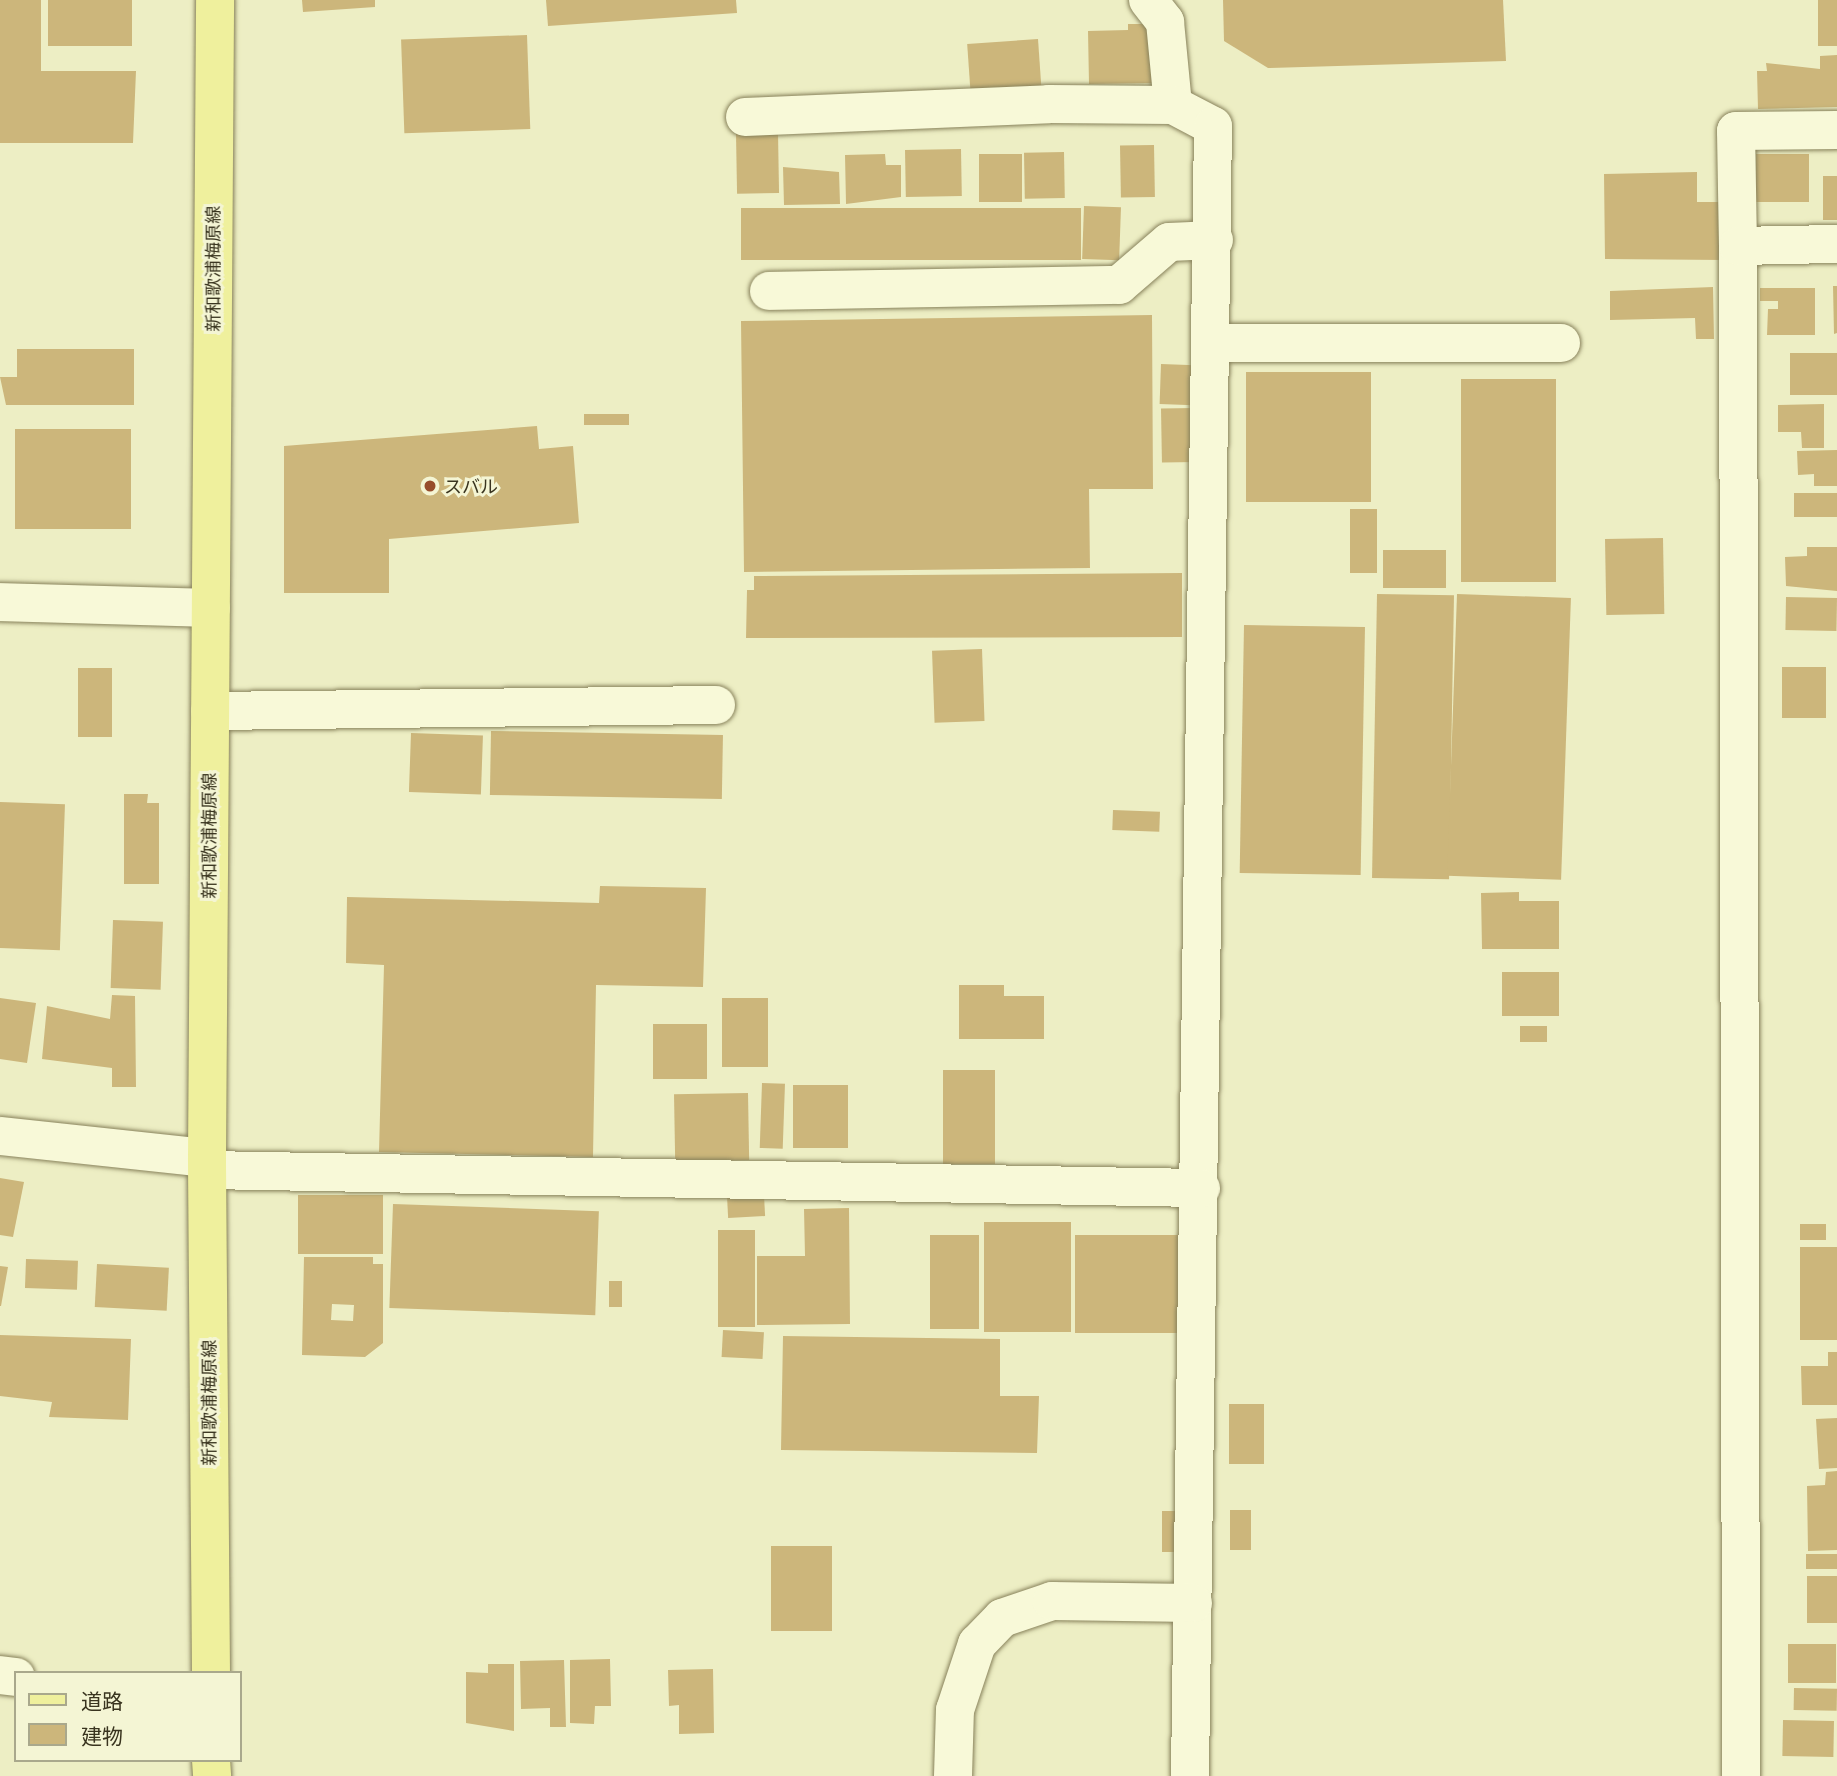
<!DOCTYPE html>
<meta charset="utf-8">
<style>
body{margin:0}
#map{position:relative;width:1837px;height:1776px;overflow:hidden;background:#edeec4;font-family:Literata,"Noto Sans JP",serif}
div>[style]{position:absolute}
.building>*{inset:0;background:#ccb67b;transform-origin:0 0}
.roads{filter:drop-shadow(0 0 2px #88825b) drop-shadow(0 0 2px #88825b)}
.minor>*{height:38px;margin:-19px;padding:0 19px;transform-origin:19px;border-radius:19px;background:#f8f9d8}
.major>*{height:38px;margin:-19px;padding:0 19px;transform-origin:19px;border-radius:19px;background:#eff09d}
.dots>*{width:19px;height:19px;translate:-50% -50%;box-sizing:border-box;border:4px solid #f4f5d4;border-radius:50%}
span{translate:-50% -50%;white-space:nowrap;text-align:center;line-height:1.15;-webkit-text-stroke:6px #f4f5d4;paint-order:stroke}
.street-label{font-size:18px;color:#39341f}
.poi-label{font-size:18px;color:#39341f}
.left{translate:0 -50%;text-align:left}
.legend{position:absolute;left:14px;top:1671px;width:228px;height:91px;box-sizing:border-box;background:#f4f5d4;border:2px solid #a9a88c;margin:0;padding:9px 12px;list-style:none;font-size:21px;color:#39341f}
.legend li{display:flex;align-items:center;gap:14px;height:35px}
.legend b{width:35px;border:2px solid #a9a88c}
</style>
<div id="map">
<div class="building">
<div style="clip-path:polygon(0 0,41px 0,41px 71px,136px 71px,133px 143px,0 143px)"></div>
<div style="left:48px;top:0;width:84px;height:46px"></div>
<div style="clip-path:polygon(302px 0,375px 0,375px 7px,303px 12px)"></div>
<div style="clip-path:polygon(546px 0,736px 0,737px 13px,548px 26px)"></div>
<div style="clip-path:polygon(1223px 0,1503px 0,1506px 61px,1268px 68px,1224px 41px)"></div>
<div style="left:1818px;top:0;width:19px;height:46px"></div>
<div style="clip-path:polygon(1128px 24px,1155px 24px,1157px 83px,1089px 84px,1088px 31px,1128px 30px)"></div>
<div style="left:527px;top:35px;width:94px;height:126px;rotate:88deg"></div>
<div style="left:1038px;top:39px;width:49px;height:71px;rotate:86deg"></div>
<div style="clip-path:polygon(1837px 55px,1837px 107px,1758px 109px,1757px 71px,1767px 71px,1766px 63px,1820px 69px,1820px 56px)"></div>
<div style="left:778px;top:133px;width:60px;height:42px;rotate:89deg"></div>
<div style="left:1154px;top:145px;width:52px;height:34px;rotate:89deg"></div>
<div style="left:961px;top:149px;width:47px;height:56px;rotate:89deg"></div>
<div style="left:1064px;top:152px;width:46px;height:40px;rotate:89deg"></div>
<div style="clip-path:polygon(885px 154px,886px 165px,901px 165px,901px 197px,846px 204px,845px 155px)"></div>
<div style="left:979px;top:154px;width:43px;height:48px"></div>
<div style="left:1756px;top:154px;width:53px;height:48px"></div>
<div style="clip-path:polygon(783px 167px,839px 172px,840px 204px,784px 205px)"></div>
<div style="clip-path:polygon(1697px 172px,1697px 202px,1724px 202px,1724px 260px,1605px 259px,1604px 174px)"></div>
<div style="left:1823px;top:176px;width:14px;height:44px"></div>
<div style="left:1084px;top:206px;width:37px;height:53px;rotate:2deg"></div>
<div style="left:1081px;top:208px;width:52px;height:340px;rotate:90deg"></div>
<div style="clip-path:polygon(1833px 286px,1837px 286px,1837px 333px,1834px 334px)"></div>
<div style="clip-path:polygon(1713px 287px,1714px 339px,1696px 339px,1695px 318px,1610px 320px,1610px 291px)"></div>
<div style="clip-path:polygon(1760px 288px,1815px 288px,1815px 335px,1767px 335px,1768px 309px,1778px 309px,1778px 301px,1760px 301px)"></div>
<div style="clip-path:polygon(1152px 315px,1153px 489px,1089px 489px,1090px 568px,744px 572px,741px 321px)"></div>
<div style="clip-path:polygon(17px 349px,134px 349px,134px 405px,6px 405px,0 377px,17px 377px)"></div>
<div style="left:1837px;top:353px;width:42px;height:47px;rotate:90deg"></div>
<div style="left:1161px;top:364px;width:34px;height:40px;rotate:2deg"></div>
<div style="left:1371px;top:372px;width:130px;height:125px;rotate:90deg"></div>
<div style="left:1461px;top:379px;width:95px;height:203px"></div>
<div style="clip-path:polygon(1824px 404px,1824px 448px,1802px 448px,1801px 432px,1778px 432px,1778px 405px)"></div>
<div style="left:1195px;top:408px;width:54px;height:34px;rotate:89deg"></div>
<div style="left:629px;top:414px;width:11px;height:45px;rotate:90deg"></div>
<div style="clip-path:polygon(537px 426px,539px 449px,573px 446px,579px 523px,389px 539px,389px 593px,284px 593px,284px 446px)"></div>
<div style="left:15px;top:429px;width:116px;height:100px"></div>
<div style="clip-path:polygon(1837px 450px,1837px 486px,1814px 486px,1814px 474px,1798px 475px,1797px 451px)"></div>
<div style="left:1794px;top:493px;width:43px;height:24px"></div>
<div style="left:1350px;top:509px;width:27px;height:64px"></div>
<div style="left:1663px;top:538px;width:76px;height:58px;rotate:89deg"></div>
<div style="clip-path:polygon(1807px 547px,1837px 547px,1837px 591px,1786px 586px,1785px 557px,1807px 556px)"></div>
<div style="left:1383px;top:550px;width:63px;height:38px"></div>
<div style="clip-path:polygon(1182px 573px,1182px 637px,746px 638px,747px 590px,754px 590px,754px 576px)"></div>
<div style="left:1377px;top:594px;width:77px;height:284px;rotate:1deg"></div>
<div style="left:1457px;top:594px;width:114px;height:282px;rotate:2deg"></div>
<div style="left:1786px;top:597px;width:51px;height:33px;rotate:1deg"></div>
<div style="left:1244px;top:625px;width:121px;height:248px;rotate:1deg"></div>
<div style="left:982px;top:649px;width:72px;height:50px;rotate:88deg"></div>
<div style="left:1782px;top:667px;width:44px;height:51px"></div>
<div style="left:78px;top:668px;width:34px;height:69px"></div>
<div style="left:491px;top:731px;width:232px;height:64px;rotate:1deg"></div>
<div style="left:411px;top:733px;width:72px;height:59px;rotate:2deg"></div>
<div style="clip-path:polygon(124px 794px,148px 794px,147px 803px,159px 803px,159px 884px,124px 884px)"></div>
<div style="left:0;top:802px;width:65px;height:146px;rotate:2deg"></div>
<div style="left:1113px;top:810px;width:47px;height:20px;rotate:2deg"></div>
<div style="clip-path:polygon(600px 886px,706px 888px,703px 987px,596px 985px,593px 1157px,379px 1152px,384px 965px,346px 963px,347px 897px,599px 903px)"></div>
<div style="clip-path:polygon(1519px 892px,1519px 901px,1559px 901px,1559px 949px,1482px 949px,1481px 893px)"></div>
<div style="left:113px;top:920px;width:50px;height:68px;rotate:2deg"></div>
<div style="left:1502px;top:972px;width:57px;height:44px"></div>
<div style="clip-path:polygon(959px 985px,1004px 985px,1004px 996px,1044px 996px,1044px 1039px,959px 1039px)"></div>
<div style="clip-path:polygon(112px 995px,135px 996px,136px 1087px,112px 1087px,112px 1068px,42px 1059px,47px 1006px,110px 1019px)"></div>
<div style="clip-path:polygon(0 998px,36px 1003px,27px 1063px,0 1059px)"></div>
<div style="left:768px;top:998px;width:69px;height:46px;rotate:90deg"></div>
<div style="left:653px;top:1024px;width:54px;height:55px"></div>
<div style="left:1520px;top:1026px;width:27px;height:16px"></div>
<div style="left:943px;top:1070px;width:52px;height:94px"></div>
<div style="left:762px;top:1083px;width:23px;height:65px;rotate:2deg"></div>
<div style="left:793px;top:1085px;width:55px;height:63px"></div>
<div style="left:748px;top:1093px;width:67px;height:74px;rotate:89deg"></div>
<div style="clip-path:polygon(0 1178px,24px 1182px,13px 1237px,0 1235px)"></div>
<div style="left:298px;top:1195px;width:85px;height:59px"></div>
<div style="left:764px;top:1195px;width:21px;height:37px;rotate:87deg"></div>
<div style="left:393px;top:1204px;width:206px;height:104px;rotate:2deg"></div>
<div style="clip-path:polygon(849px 1208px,850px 1324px,757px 1325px,757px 1256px,805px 1256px,804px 1209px)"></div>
<div style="left:1071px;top:1222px;width:110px;height:87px;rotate:90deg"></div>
<div style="left:1800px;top:1224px;width:26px;height:16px"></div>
<div style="left:718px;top:1230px;width:37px;height:97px"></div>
<div style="left:930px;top:1235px;width:49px;height:94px"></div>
<div style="left:1186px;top:1235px;width:98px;height:111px;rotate:90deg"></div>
<div style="left:1837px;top:1247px;width:93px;height:37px;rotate:90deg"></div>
<div style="clip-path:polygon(evenodd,304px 1257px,373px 1257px,373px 1264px,383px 1264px,383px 1343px,365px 1357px,302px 1355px,304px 1257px,332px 1304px,354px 1305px,353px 1321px,331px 1320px,332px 1304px)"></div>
<div style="left:26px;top:1259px;width:52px;height:29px;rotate:2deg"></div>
<div style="left:97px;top:1264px;width:72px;height:43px;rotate:3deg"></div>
<div style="clip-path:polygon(0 1266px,8px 1267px,1px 1306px,0 1306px)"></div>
<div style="left:609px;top:1281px;width:13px;height:26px"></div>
<div style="left:723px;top:1330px;width:41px;height:27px;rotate:3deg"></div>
<div style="clip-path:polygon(0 1335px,131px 1339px,128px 1420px,49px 1417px,52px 1402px,0 1396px)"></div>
<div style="clip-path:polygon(783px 1336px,1000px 1339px,1000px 1396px,1039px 1396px,1037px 1453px,781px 1450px)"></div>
<div style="clip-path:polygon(1828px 1352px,1837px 1352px,1837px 1405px,1802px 1405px,1801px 1366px,1828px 1366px)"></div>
<div style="left:1229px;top:1404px;width:35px;height:60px"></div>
<div style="clip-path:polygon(1837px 1418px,1837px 1468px,1819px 1469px,1816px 1419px)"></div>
<div style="clip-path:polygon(1837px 1471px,1837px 1550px,1808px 1551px,1807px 1486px,1825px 1485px,1826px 1472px)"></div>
<div style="left:1230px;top:1510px;width:21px;height:40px"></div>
<div style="left:1162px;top:1511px;width:14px;height:41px"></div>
<div style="left:771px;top:1546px;width:61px;height:85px"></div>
<div style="left:1837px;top:1554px;width:15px;height:31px;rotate:90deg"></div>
<div style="left:1807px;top:1576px;width:30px;height:47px"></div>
<div style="left:1788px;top:1644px;width:48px;height:39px"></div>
<div style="clip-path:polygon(610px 1659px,611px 1706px,595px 1706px,594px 1724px,570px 1723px,570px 1660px)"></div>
<div style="clip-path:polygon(564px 1660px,566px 1727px,550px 1727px,550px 1708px,521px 1709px,520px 1661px)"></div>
<div style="clip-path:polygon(488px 1664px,514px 1664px,514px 1731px,466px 1723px,466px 1672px,488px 1673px)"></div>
<div style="clip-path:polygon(713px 1669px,714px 1733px,679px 1734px,679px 1705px,669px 1706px,668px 1670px)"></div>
<div style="left:1794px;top:1688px;width:43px;height:22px;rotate:1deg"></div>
<div style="left:1783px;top:1720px;width:51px;height:36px;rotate:1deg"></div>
</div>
<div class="roads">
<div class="minor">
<div style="left:1148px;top:0;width:28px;rotate:52deg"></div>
<div style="left:1165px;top:22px;width:83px;rotate:84.5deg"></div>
<div style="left:745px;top:117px;width:304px;rotate:-2.4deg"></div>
<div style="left:1049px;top:104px;width:124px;rotate:0.5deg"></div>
<div style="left:1173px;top:105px;width:45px;rotate:27.7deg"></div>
<div style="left:1213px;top:126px;width:1650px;rotate:90.8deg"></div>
<div style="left:1738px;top:246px;width:115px;rotate:-91deg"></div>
<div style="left:1736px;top:131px;width:101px;rotate:-0.6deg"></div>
<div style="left:769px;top:291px;width:350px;rotate:-1deg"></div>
<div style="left:1119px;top:285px;width:66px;rotate:-40.7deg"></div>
<div style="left:1169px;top:242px;width:45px;rotate:-2.5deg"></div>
<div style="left:1214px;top:343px;width:347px"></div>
<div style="left:0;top:602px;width:211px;rotate:1.6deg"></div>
<div style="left:210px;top:711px;width:506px;rotate:-0.68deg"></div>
<div style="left:0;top:1136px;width:208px;rotate:6.1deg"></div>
<div style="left:207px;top:1170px;width:994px;rotate:1.04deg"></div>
<div style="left:0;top:1675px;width:16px;rotate:7deg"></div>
<div style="left:953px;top:1776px;width:66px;rotate:-88.3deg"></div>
<div style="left:955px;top:1710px;width:70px;rotate:-71.6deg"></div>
<div style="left:977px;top:1644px;width:36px;rotate:-46deg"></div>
<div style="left:1002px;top:1618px;width:53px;rotate:-18.8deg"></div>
<div style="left:1052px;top:1601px;width:141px;rotate:0.8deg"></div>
<div style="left:1741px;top:1776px;width:1530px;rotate:-90.11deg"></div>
<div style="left:1738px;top:246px;width:99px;rotate:-1.2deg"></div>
</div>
<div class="major">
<div style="left:211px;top:1673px;width:515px;rotate:-90.45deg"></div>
<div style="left:207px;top:1158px;width:1158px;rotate:-89.6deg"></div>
<div style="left:211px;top:1760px;width:16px;rotate:86deg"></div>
</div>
</div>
<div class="dots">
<div style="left:430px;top:486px;background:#974d2b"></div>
</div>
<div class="street-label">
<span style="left:213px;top:269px;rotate:-90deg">新和歌浦梅原線</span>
<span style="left:209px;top:836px;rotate:-90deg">新和歌浦梅原線</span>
<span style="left:209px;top:1403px;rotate:-90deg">新和歌浦梅原線</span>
</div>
<div class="poi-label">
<span class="left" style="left:444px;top:486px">スバル</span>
</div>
<ul class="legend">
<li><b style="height:9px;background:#eff09d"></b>道路</li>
<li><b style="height:19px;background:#ccb67b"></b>建物</li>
</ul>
</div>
